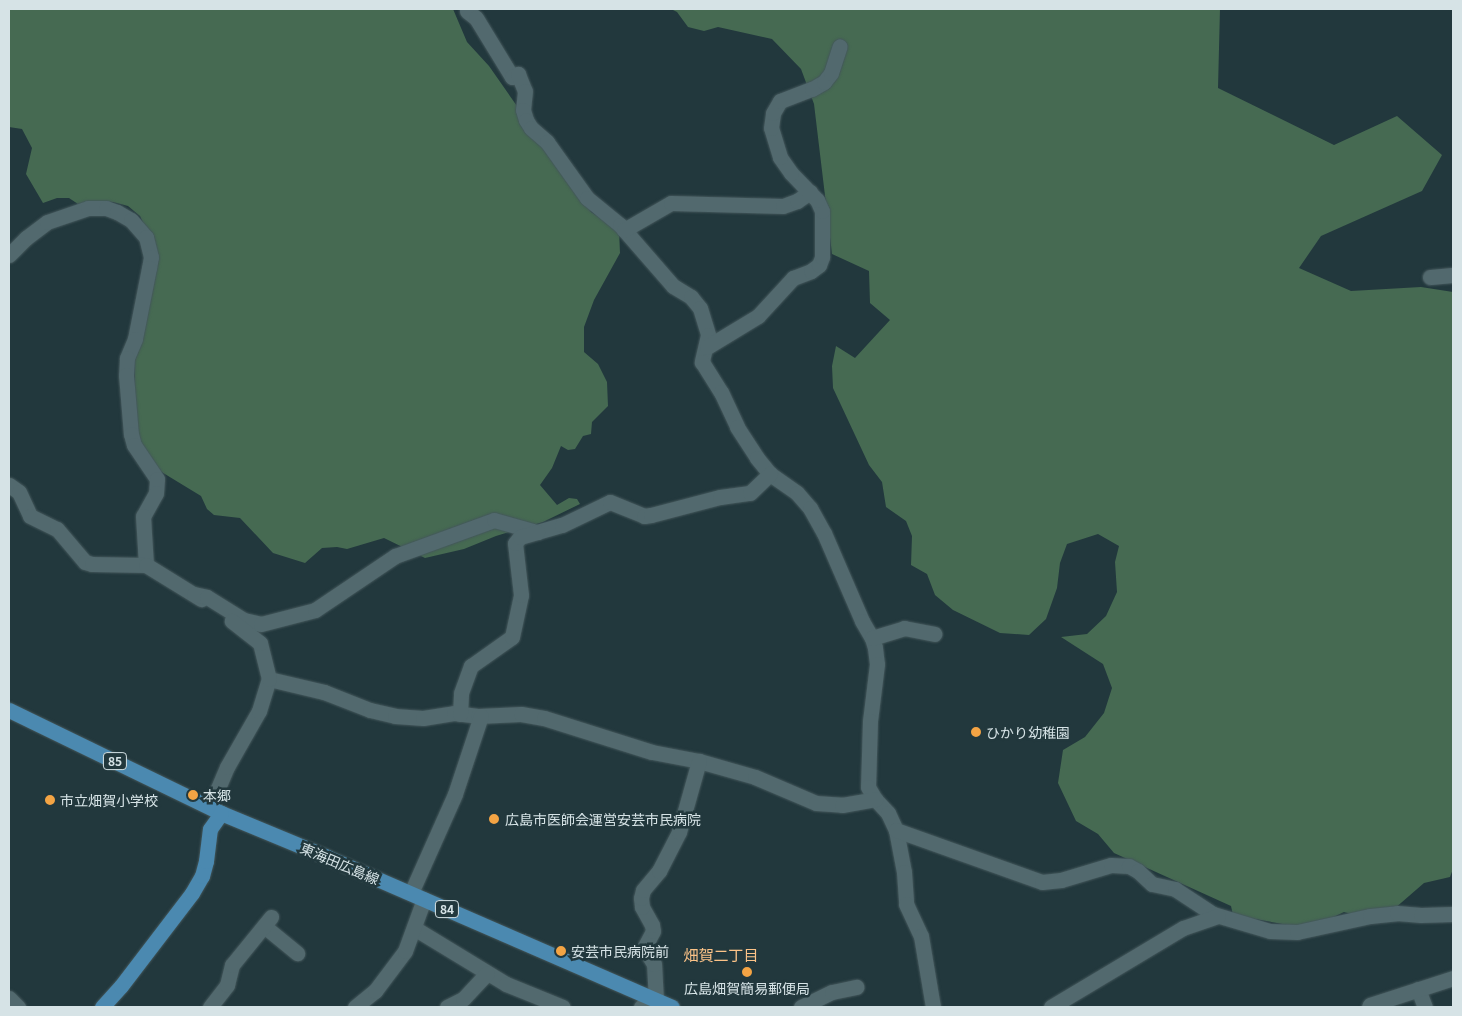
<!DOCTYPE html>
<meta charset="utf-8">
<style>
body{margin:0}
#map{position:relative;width:1462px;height:1016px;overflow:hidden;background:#22383d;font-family:Georgia,"Noto Sans JP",serif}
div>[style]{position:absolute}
.forest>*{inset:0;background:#466a52}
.roads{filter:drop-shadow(0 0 1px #43565a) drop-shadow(0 0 1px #43565a)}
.minor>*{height:15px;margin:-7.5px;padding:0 7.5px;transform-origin:7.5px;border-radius:7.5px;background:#52696e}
.major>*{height:15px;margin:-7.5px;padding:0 7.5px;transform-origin:7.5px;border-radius:7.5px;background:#4b89b0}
.dots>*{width:14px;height:14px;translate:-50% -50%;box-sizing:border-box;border:2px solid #22383d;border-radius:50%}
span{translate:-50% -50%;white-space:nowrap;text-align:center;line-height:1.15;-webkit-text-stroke:5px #22383d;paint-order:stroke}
.shield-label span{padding:1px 4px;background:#22383d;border:1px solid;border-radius:4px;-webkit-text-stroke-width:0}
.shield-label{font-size:12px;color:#d6e3e6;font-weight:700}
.poi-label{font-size:14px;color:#d6e3e6}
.left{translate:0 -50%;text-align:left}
.street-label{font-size:14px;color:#d6e3e6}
.neighbourhood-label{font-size:15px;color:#fcc388}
.frame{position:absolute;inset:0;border:10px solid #d6e3e6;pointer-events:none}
</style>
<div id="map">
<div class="forest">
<div style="clip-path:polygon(9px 9px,453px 9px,467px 42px,489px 66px,591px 212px,619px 230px,620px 253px,594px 300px,584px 327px,584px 352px,598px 364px,607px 382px,608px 406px,592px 422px,591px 434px,583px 436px,575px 449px,568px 450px,561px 446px,552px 468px,540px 485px,557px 505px,569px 498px,577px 499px,580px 504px,543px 522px,496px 536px,464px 549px,425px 558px,384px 538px,347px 549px,337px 547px,322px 548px,305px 563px,273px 553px,240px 518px,214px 515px,207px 509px,201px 496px,155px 468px,142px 447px,134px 426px,135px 334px,151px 239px,140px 216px,128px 206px,113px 202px,93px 201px,78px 204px,69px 198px,57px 198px,43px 203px,26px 174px,32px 148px,22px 129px,9px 127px)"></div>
<div style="clip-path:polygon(671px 9px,1220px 9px,1218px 88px,1334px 145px,1397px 116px,1442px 155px,1422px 191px,1321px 236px,1299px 268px,1351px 291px,1421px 287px,1453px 292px,1453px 869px,1450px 877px,1424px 883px,1394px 909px,1355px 915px,1344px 912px,1327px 920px,1299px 927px,1233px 915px,1231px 906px,1114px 853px,1098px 834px,1076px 821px,1058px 783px,1063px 750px,1085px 737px,1104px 713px,1112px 688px,1103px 664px,1061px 637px,1087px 634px,1106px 616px,1117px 592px,1115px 562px,1119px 546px,1098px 534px,1067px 544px,1060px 563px,1057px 588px,1046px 619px,1029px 635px,1000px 633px,953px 610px,935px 595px,927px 574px,911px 565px,912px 536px,906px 521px,886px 507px,882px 482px,869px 465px,833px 388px,832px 366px,836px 346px,855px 358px,890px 320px,870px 303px,869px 271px,832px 254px,814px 104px,801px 69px,772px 39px,718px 27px,704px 31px,688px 27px,677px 12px)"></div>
</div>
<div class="roads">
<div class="minor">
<div style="left:467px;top:11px;width:11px;rotate:38deg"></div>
<div style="left:476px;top:18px;width:69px;rotate:58.6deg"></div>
<div style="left:512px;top:77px;width:7px;rotate:-27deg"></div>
<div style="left:518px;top:74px;width:18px;rotate:68deg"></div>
<div style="left:525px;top:91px;width:19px;rotate:96deg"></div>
<div style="left:523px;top:110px;width:10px;rotate:73deg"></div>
<div style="left:526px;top:120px;width:9px;rotate:58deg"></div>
<div style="left:531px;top:128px;width:21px;rotate:41deg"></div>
<div style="left:547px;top:142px;width:69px;rotate:54.5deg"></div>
<div style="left:587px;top:198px;width:43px;rotate:39.3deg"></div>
<div style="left:620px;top:225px;width:81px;rotate:49deg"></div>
<div style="left:673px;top:286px;width:21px;rotate:31deg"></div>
<div style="left:691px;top:297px;width:14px;rotate:51deg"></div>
<div style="left:700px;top:308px;width:28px;rotate:73deg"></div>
<div style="left:708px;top:335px;width:28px;rotate:103deg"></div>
<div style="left:702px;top:362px;width:36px;rotate:58deg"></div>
<div style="left:721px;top:392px;width:38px;rotate:65deg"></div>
<div style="left:737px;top:427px;width:37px;rotate:57deg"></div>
<div style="left:757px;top:458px;width:21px;rotate:51deg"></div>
<div style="left:770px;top:474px;width:33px;rotate:35deg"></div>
<div style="left:797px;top:493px;width:20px;rotate:49deg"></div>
<div style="left:810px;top:508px;width:29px;rotate:61deg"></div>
<div style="left:824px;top:533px;width:96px;rotate:66.6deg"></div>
<div style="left:862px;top:621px;width:20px;rotate:60deg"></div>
<div style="left:872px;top:638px;width:10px;rotate:73deg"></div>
<div style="left:875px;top:648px;width:16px;rotate:83deg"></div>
<div style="left:877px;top:664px;width:57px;rotate:97deg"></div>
<div style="left:870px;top:721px;width:66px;rotate:91.7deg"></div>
<div style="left:868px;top:787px;width:14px;rotate:60deg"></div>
<div style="left:875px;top:799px;width:19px;rotate:47deg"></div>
<div style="left:888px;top:813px;width:19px;rotate:65deg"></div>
<div style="left:896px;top:830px;width:43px;rotate:79.2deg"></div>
<div style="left:904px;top:872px;width:32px;rotate:86deg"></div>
<div style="left:906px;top:904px;width:35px;rotate:65deg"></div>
<div style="left:921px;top:936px;width:72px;rotate:80.4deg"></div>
<div style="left:624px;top:230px;width:54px;rotate:-29.9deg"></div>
<div style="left:671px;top:203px;width:112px;rotate:1.5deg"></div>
<div style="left:783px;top:206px;width:15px;rotate:-20deg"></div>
<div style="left:797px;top:201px;width:16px;rotate:-35deg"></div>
<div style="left:9px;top:255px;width:24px;rotate:-45deg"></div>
<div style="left:26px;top:238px;width:26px;rotate:-37deg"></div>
<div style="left:47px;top:222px;width:43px;rotate:-18.9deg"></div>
<div style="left:88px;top:208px;width:18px"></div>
<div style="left:106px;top:208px;width:12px;rotate:20deg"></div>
<div style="left:117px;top:212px;width:16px;rotate:30deg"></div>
<div style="left:131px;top:220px;width:23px;rotate:49deg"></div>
<div style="left:146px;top:237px;width:21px;rotate:76deg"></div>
<div style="left:151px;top:257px;width:11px;rotate:100deg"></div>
<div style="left:149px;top:268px;width:72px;rotate:101.2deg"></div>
<div style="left:135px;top:339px;width:21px;rotate:113deg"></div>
<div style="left:127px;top:358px;width:17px;rotate:93deg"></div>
<div style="left:126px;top:375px;width:59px;rotate:85.2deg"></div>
<div style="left:131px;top:434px;width:11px;rotate:75deg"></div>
<div style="left:134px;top:445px;width:41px;rotate:55.9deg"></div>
<div style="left:157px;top:479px;width:14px;rotate:94deg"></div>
<div style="left:156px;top:493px;width:26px;rotate:119deg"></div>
<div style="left:143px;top:516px;width:49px;rotate:86.5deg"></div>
<div style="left:1430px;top:277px;width:23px;rotate:-5deg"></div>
<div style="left:707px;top:347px;width:60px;rotate:-31.3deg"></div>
<div style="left:758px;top:316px;width:52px;rotate:-47.4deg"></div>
<div style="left:793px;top:278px;width:19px;rotate:-21deg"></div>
<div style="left:811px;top:271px;width:10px;rotate:-37deg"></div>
<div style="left:819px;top:265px;width:9px;rotate:-69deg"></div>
<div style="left:822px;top:257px;width:46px;rotate:-90deg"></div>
<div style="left:822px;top:211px;width:12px;rotate:-114deg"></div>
<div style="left:817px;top:200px;width:37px;rotate:-134deg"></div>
<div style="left:791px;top:173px;width:19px;rotate:-125deg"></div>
<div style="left:780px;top:157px;width:30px;rotate:-107deg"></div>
<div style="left:771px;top:128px;width:15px;rotate:-82deg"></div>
<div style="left:773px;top:113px;width:14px;rotate:-60deg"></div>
<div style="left:780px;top:101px;width:34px;rotate:-21deg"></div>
<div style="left:812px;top:89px;width:14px;rotate:-30deg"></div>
<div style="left:824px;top:82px;width:11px;rotate:-52deg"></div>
<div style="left:831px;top:73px;width:28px;rotate:-72deg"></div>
<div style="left:9px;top:485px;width:12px;rotate:35deg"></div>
<div style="left:19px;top:492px;width:26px;rotate:65deg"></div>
<div style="left:30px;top:516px;width:30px;rotate:26deg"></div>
<div style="left:57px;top:529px;width:43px;rotate:49.7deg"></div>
<div style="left:85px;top:562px;width:7px;rotate:16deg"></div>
<div style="left:92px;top:564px;width:54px;rotate:1.1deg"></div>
<div style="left:146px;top:565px;width:65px;rotate:31.7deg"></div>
<div style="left:194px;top:594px;width:13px;rotate:13deg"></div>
<div style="left:207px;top:597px;width:44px;rotate:31.9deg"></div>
<div style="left:244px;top:620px;width:17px;rotate:13deg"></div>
<div style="left:261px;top:624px;width:56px;rotate:-14.5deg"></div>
<div style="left:315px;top:610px;width:97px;rotate:-34deg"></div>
<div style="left:395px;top:556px;width:105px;rotate:-20deg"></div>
<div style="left:494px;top:520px;width:45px;rotate:15.6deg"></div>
<div style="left:537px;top:532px;width:26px;rotate:-16deg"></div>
<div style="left:562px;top:525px;width:53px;rotate:-25.6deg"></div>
<div style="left:610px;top:502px;width:37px;rotate:22deg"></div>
<div style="left:644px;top:516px;width:7px;rotate:-8deg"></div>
<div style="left:651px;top:515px;width:71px;rotate:-14.6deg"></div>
<div style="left:720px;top:497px;width:30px;rotate:-8deg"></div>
<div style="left:750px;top:493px;width:28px;rotate:-44deg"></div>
<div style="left:872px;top:638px;width:34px;rotate:-17deg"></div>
<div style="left:904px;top:628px;width:31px;rotate:11deg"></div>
<div style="left:269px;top:679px;width:57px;rotate:13.3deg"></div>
<div style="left:324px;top:692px;width:49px;rotate:21.4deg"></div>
<div style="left:370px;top:710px;width:26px;rotate:13deg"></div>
<div style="left:395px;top:716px;width:28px;rotate:4deg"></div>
<div style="left:423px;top:718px;width:31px;rotate:-9deg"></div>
<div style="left:454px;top:713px;width:24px;rotate:7deg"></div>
<div style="left:478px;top:716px;width:43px;rotate:-2.7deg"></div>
<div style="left:521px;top:714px;width:23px;rotate:10deg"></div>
<div style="left:544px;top:718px;width:113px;rotate:17.5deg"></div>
<div style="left:652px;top:752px;width:48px;rotate:10.8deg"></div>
<div style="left:699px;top:761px;width:58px;rotate:15.9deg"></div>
<div style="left:755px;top:777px;width:66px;rotate:23.1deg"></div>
<div style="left:816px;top:803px;width:26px;rotate:4deg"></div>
<div style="left:842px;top:805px;width:34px;rotate:-10deg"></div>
<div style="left:460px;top:714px;width:21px;rotate:-87deg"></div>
<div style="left:461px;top:693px;width:29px;rotate:-70deg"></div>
<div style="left:471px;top:666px;width:50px;rotate:-35.3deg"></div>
<div style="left:512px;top:637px;width:43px;rotate:-77.9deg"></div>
<div style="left:521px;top:595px;width:52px;rotate:-96.6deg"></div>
<div style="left:515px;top:543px;width:8px;rotate:-50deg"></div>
<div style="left:520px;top:537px;width:18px;rotate:-16deg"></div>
<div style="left:210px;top:807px;width:43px;rotate:-67deg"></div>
<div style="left:227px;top:767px;width:64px;rotate:-60.3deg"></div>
<div style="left:259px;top:711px;width:34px;rotate:-73deg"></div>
<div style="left:269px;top:679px;width:37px;rotate:-104deg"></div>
<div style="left:260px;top:643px;width:36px;rotate:-142deg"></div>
<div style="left:896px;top:830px;width:155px;rotate:19.6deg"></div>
<div style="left:1042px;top:882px;width:19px;rotate:-6deg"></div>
<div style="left:1061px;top:880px;width:52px;rotate:-16.7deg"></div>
<div style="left:1111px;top:865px;width:18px;rotate:3deg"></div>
<div style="left:1129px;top:866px;width:10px;rotate:29deg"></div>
<div style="left:1138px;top:871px;width:19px;rotate:43deg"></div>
<div style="left:1152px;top:884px;width:24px;rotate:12deg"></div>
<div style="left:1175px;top:889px;width:45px;rotate:33.3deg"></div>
<div style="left:1213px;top:914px;width:59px;rotate:16.6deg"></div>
<div style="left:1270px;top:931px;width:27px;rotate:2deg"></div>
<div style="left:1297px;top:932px;width:75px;rotate:-12.4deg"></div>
<div style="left:1370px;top:916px;width:27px;rotate:-6deg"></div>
<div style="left:1397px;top:913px;width:24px;rotate:5deg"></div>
<div style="left:1421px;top:915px;width:32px;rotate:-2deg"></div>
<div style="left:411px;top:893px;width:108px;rotate:-66deg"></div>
<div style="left:455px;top:794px;width:82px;rotate:-71.6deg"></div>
<div style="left:264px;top:926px;width:43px;rotate:39.3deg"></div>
<div style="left:414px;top:928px;width:108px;rotate:31.3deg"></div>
<div style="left:506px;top:984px;width:61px;rotate:22deg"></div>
<div style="left:1418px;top:989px;width:19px;rotate:69deg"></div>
<div style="left:9px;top:998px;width:13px;rotate:45deg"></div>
<div style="left:656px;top:1001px;width:37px;rotate:-93deg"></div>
<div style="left:654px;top:964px;width:19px;rotate:-122deg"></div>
<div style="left:644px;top:948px;width:19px;rotate:-62deg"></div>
<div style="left:653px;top:931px;width:6px;rotate:-99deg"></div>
<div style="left:652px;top:925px;width:21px;rotate:-119deg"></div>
<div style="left:642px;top:907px;width:9px;rotate:-96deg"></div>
<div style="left:641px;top:898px;width:8px;rotate:-76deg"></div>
<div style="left:643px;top:890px;width:25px;rotate:-50deg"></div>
<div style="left:659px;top:871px;width:44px;rotate:-62.9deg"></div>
<div style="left:679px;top:832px;width:74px;rotate:-74.3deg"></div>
<div style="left:210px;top:1007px;width:28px;rotate:-52deg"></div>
<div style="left:227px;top:985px;width:21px;rotate:-76deg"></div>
<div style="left:232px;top:965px;width:62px;rotate:-50.9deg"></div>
<div style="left:355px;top:1007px;width:26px;rotate:-39deg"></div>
<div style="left:375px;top:991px;width:50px;rotate:-53.1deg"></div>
<div style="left:405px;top:951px;width:55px;rotate:-69.9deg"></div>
<div style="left:447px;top:1007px;width:18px;rotate:-27deg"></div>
<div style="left:463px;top:999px;width:35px;rotate:-47deg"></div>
<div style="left:641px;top:1007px;width:5px;rotate:-11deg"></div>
<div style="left:646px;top:1006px;width:9px;rotate:-63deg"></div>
<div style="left:801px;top:1007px;width:34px;rotate:-26deg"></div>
<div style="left:832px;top:992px;width:25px;rotate:-12deg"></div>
<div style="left:1051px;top:1007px;width:154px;rotate:-30.9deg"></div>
<div style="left:1183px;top:928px;width:37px;rotate:-19deg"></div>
<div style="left:1369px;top:1007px;width:2px;rotate:-63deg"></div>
<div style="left:1370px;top:1005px;width:87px;rotate:-18deg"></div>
</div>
<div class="major">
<div style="left:9px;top:710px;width:236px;rotate:25.9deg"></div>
<div style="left:221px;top:813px;width:115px;rotate:22.5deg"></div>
<div style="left:327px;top:857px;width:376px;rotate:23.5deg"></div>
<div style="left:102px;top:1007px;width:28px;rotate:-48deg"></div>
<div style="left:121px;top:986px;width:117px;rotate:-52.6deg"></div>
<div style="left:192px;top:893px;width:20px;rotate:-60deg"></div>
<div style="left:202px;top:876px;width:16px;rotate:-75deg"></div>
<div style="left:206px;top:861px;width:32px;rotate:-83deg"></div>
<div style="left:210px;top:829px;width:19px;rotate:-55deg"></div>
</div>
</div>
<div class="dots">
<div style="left:976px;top:732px;background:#f4a444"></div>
<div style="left:193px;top:795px;background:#f4a444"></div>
<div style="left:50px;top:800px;background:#f4a444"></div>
<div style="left:494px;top:819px;background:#f4a444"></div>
<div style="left:561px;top:951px;background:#f4a444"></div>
<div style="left:747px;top:972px;background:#f4a444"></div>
</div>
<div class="shield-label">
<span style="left:115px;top:761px">85</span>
<span style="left:447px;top:909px">84</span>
</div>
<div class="poi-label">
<span class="left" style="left:986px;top:732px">ひかり幼稚園</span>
<span class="left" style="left:203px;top:795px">本郷</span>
<span class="left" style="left:60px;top:800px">市立畑賀小学校</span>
<span class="left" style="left:505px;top:819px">広島市医師会運営安芸市民病院</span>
<span class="left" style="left:571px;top:951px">安芸市民病院前</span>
<span style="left:747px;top:988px">広島畑賀簡易郵便局</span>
</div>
<div class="street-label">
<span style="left:340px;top:863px;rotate:23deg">東海田広島線</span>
</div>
<div class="neighbourhood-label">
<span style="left:721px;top:955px">畑賀二丁目</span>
</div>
<div class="frame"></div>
</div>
